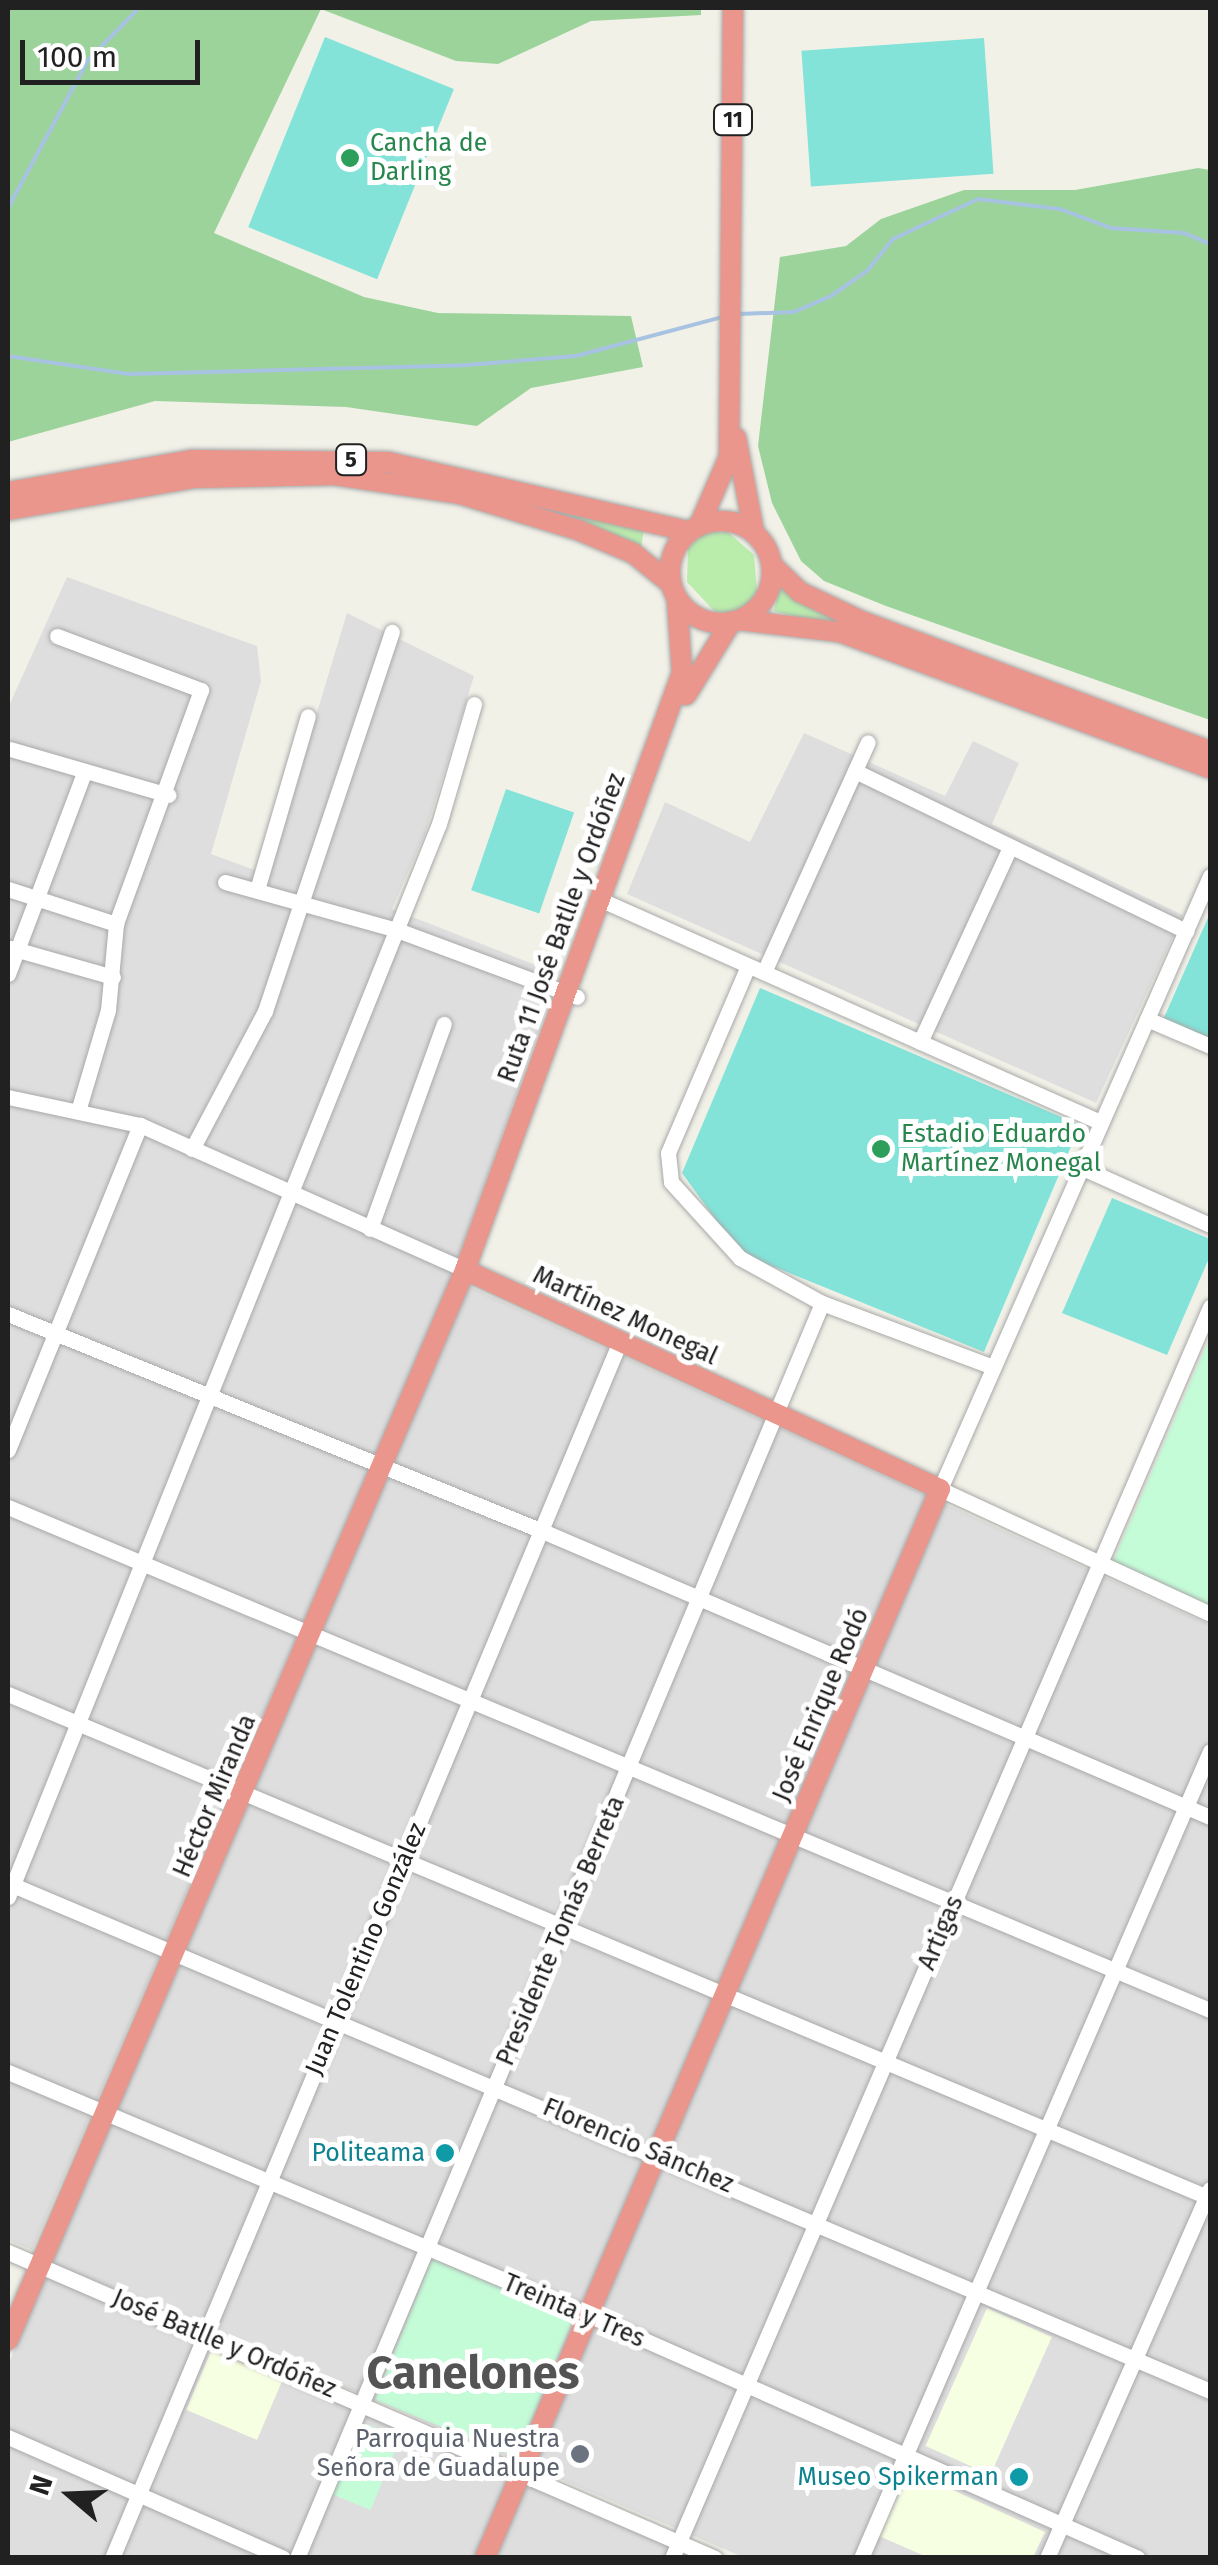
<!DOCTYPE html>
<meta charset="utf-8">
<style>
body{margin:0}
#map{position:relative;width:1218px;height:2565px;overflow:hidden;background:#f2f1e8;font-family:"Fira Sans",sans-serif}
div>[style]{position:absolute}
.residential>*{inset:0;background:#dfdede}
.education>*{inset:0;background:#f7ffe3;transform-origin:0 0}
.grass>*{inset:0;background:#baedac}
.forest>*{inset:0;background:#9cd39b}
.park>*{inset:0;background:#c4fcd8;transform-origin:0 0}
.pitch>*{inset:0;background:#83e3d9;transform-origin:0 0}
.stream>*{height:4px;margin:-2px;padding:0 2px;transform-origin:2px;border-radius:2px;background:#a7c3e1}
.roads{filter:drop-shadow(0 0 2px #a8a8a8) drop-shadow(0 0 2px #a8a8a8)}
.minor>*{height:15px;margin:-7.5px;padding:0 7.5px;transform-origin:7.5px;border-radius:7.5px;background:#fff}
.highway>*{height:20px;margin:-10px;padding:0 10px;transform-origin:10px;border-radius:10px;background:#eb968d}
.highway>.ring{margin:-10px;padding:0;box-sizing:content-box;background:none;border:20px solid #eb968d;border-radius:50%}
.dots>*{width:28px;height:28px;translate:-50% -50%;box-sizing:border-box;border:5px solid #fff;border-radius:50%}
span{translate:-50% -50%;white-space:nowrap;text-align:center;line-height:1.15;-webkit-text-stroke:10px #fff;paint-order:stroke}
.shield-label span{padding:2px 8px;background:#fff;border:2px solid;border-radius:8px;-webkit-text-stroke-width:0}
.shield-label{font-size:22px;color:#212121;font-weight:700}
.leisure-label{font-size:25px;color:#27864d}
.left{translate:0 -50%;text-align:left}
.street-label{font-size:25px;color:#212121}
.culture-label{font-size:25px;color:#0d838f}
.right{translate:-100% -50%;text-align:right}
.worship-label{font-size:25px;color:#5b616d}
.town-label{font-size:45px;color:#545454;font-weight:700}
.frame{position:absolute;inset:0;border:10px solid #212121;pointer-events:none}
.north{position:absolute;left:20px;top:2445px;width:100px;height:100px;-webkit-text-stroke:8px #fff;paint-order:stroke;rotate:289deg;font-size:28px;font-weight:700;line-height:40px;text-align:center;color:#212121}
.north::after{content:'';display:block;margin:auto;width:35px;height:45px;background:#212121;clip-path:polygon(50% 0,100% 100%,50% 72%,0 100%)}
.scale{position:absolute;left:20px;top:40px;width:180px;height:45px;box-sizing:border-box;border:5px solid #212121;border-top:0;padding-left:12px;font-size:30px;line-height:35px;white-space:nowrap;color:#212121;-webkit-text-stroke:8px #fff;paint-order:stroke}
</style>
<div id="map">
<div class="residential">
<div style="clip-path:polygon(67px 577px,257px 646px,261px 681px,211px 854px,268px 875px,347px 613px,474px 676px,425px 834px,392px 909px,559px 974px,449px 1284px,32px 2250px,8px 2240px,8px 708px)"></div>
<div style="clip-path:polygon(804px 733px,945px 796px,973px 741px,1019px 763px,992px 824px,1183px 915px,1096px 1103px,627px 894px,665px 802px,750px 842px)"></div>
<div style="clip-path:polygon(468px 1286px,1210px 1625px,1210px 2557px,743px 2557px,51px 2262px)"></div>
<div style="clip-path:polygon(46px 2276px,698px 2558px,8px 2558px,8px 2365px)"></div>
</div>
<div class="education">
<div style="left:987px;top:2308px;width:71px;height:151px;rotate:24deg"></div>
<div style="left:212px;top:2349px;width:77px;height:66px;rotate:23deg"></div>
<div style="clip-path:polygon(909px 2470px,1045px 2532px,1033px 2557px,927px 2557px,879px 2536px)"></div>
</div>
<div class="grass">
<div style="clip-path:polygon(535px 507px,644px 529px,641px 548px)"></div>
<div style="clip-path:polygon(705px 532px,728px 532px,754px 555px,757px 591px,743px 613px,715px 612px,687px 582px,688px 548px)"></div>
<div style="clip-path:polygon(779px 587px,818px 611px,892px 643px,774px 611px)"></div>
</div>
<div class="forest">
<div style="clip-path:polygon(8px 8px,701px 8px,701px 15px,591px 21px,498px 64px,456px 61px,321px 9px,214px 233px,364px 297px,438px 313px,631px 316px,643px 367px,531px 388px,477px 426px,346px 407px,155px 401px,8px 442px)"></div>
<div style="clip-path:polygon(1198px 168px,1210px 170px,1210px 720px,886px 606px,824px 581px,801px 561px,772px 503px,758px 446px,780px 257px,846px 246px,881px 219px,964px 190px,1075px 190px)"></div>
</div>
<div class="park">
<div style="clip-path:polygon(1210px 1337px,1210px 1608px,1112px 1564px)"></div>
<div style="left:432px;top:2259px;width:153px;height:152px;rotate:22deg"></div>
<div style="left:361px;top:2422px;width:42px;height:78px;rotate:22deg"></div>
</div>
<div class="pitch">
<div style="left:325px;top:37px;width:139px;height:205px;rotate:22deg"></div>
<div style="left:984px;top:38px;width:136px;height:183px;rotate:86deg"></div>
<div style="left:506px;top:789px;width:72px;height:107px;rotate:19deg"></div>
<div style="clip-path:polygon(1210px 913px,1210px 1040px,1163px 1020px)"></div>
<div style="clip-path:polygon(760px 988px,1080px 1125px,984px 1352px,740px 1253px,682px 1173px)"></div>
<div style="clip-path:polygon(1112px 1198px,1210px 1239px,1210px 1256px,1167px 1355px,1062px 1313px)"></div>
</div>
<div class="stream">
<div style="left:8px;top:208px;width:168px;rotate:-61.6deg"></div>
<div style="left:88px;top:60px;width:73px;rotate:-45.6deg"></div>
<div style="left:738px;top:314px;width:56px;rotate:-2deg"></div>
<div style="left:794px;top:312px;width:40px;rotate:-23.4deg"></div>
<div style="left:831px;top:296px;width:44px;rotate:-34.8deg"></div>
<div style="left:867px;top:271px;width:41px;rotate:-50.9deg"></div>
<div style="left:893px;top:239px;width:94px;rotate:-25.2deg"></div>
<div style="left:978px;top:199px;width:83px;rotate:7deg"></div>
<div style="left:1060px;top:209px;width:54px;rotate:20.4deg"></div>
<div style="left:1111px;top:228px;width:73px;rotate:3.9deg"></div>
<div style="left:1184px;top:233px;width:28px;rotate:23deg"></div>
<div style="left:8px;top:356px;width:121px;rotate:8.5deg"></div>
<div style="left:128px;top:374px;width:338px;rotate:-1.5deg"></div>
<div style="left:466px;top:365px;width:110px;rotate:-4.7deg"></div>
<div style="left:576px;top:356px;width:152px;rotate:-14.9deg"></div>
</div>
<div class="roads">
<div class="minor">
<div style="left:57px;top:636px;width:154px;rotate:20.6deg"></div>
<div style="left:201px;top:690px;width:249px;rotate:110deg"></div>
<div style="left:116px;top:924px;width:86px;rotate:95.3deg"></div>
<div style="left:108px;top:1010px;width:105px;rotate:106.5deg"></div>
<div style="left:10px;top:749px;width:165px;rotate:16.2deg"></div>
<div style="left:855px;top:771px;width:368px;rotate:25.8deg"></div>
<div style="left:1210px;top:876px;width:670px;rotate:113.77deg"></div>
<div style="left:940px;top:1489px;width:298px;rotate:24.8deg"></div>
<div style="left:225px;top:882px;width:179px;rotate:15.6deg"></div>
<div style="left:397px;top:930px;width:192px;rotate:20.4deg"></div>
<div style="left:8px;top:889px;width:114px;rotate:18deg"></div>
<div style="left:257px;top:890px;width:181px;rotate:-73.7deg"></div>
<div style="left:599px;top:899px;width:548px;rotate:23.99deg"></div>
<div style="left:11px;top:948px;width:106px;rotate:15.9deg"></div>
<div style="left:748px;top:966px;width:203px;rotate:113.2deg"></div>
<div style="left:668px;top:1153px;width:29px;rotate:84deg"></div>
<div style="left:671px;top:1182px;width:103px;rotate:47.8deg"></div>
<div style="left:740px;top:1258px;width:94px;rotate:28.8deg"></div>
<div style="left:822px;top:1303px;width:183px;rotate:20.5deg"></div>
<div style="left:764px;top:972px;width:252px;rotate:-65.7deg"></div>
<div style="left:8px;top:974px;width:215px;rotate:-69.3deg"></div>
<div style="left:1147px;top:1019px;width:69px;rotate:23.2deg"></div>
<div style="left:920px;top:1042px;width:215px;rotate:-65.2deg"></div>
<div style="left:8px;top:1097px;width:135px;rotate:12deg"></div>
<div style="left:140px;top:1125px;width:356px;rotate:24deg"></div>
<div style="left:192px;top:1149px;width:156px;rotate:-62.1deg"></div>
<div style="left:265px;top:1011px;width:400px;rotate:-71.5deg"></div>
<div style="left:1078px;top:1166px;width:145px;rotate:24.1deg"></div>
<div style="left:370px;top:1229px;width:218px;rotate:-70.2deg"></div>
<div style="left:8px;top:1314px;width:574px;rotate:22.1deg"></div>
<div style="left:540px;top:1530px;width:729px;rotate:23.19deg"></div>
<div style="left:8px;top:1450px;width:351px;rotate:-67.9deg"></div>
<div style="left:8px;top:1507px;width:1303px;rotate:22.71deg"></div>
<div style="left:8px;top:1694px;width:1303px;rotate:22.75deg"></div>
<div style="left:8px;top:1883px;width:1305px;rotate:22.91deg"></div>
<div style="left:8px;top:1897px;width:1156px;rotate:-68.12deg"></div>
<div style="left:439px;top:824px;width:125px;rotate:-73.7deg"></div>
<div style="left:8px;top:2072px;width:629px;rotate:22.73deg"></div>
<div style="left:588px;top:2315px;width:601px;rotate:23.84deg"></div>
<div style="left:8px;top:2252px;width:770px;rotate:23.4deg"></div>
<div style="left:8px;top:2437px;width:300px;rotate:23.7deg"></div>
<div style="left:112px;top:2558px;width:1319px;rotate:-67.34deg"></div>
<div style="left:297px;top:2558px;width:1360px;rotate:-67.3deg"></div>
<div style="left:672px;top:2558px;width:1362px;rotate:-66.73deg"></div>
<div style="left:861px;top:2558px;width:879px;rotate:-66.61deg"></div>
<div style="left:1047px;top:2558px;width:403px;rotate:-66.2deg"></div>
</div>
<div class="highway">
<div style="left:736px;top:438px;width:96px;rotate:79.2deg"></div>
<div style="left:8px;top:492px;width:186px;rotate:-9.9deg"></div>
<div style="left:191px;top:460px;width:197px;rotate:0.6deg"></div>
<div style="left:388px;top:462px;width:308px;rotate:13deg"></div>
<div style="left:8px;top:510px;width:189px;rotate:-9.8deg"></div>
<div style="left:194px;top:478px;width:141px;rotate:-1.2deg"></div>
<div style="left:335px;top:475px;width:126px;rotate:8.6deg"></div>
<div style="left:460px;top:494px;width:123px;rotate:17deg"></div>
<div style="left:578px;top:530px;width:60px;rotate:22.7deg"></div>
<div style="left:633px;top:553px;width:48px;rotate:39deg"></div>
<div class="ring" style="left:670px;top:521px;width:82px;height:82px"></div>
<div style="left:700px;top:524px;width:73px;rotate:-66.6deg"></div>
<div style="left:729px;top:457px;width:449px;rotate:-89.5deg"></div>
<div style="left:772px;top:565px;width:39px;rotate:44deg"></div>
<div style="left:800px;top:592px;width:65px;rotate:25.4deg"></div>
<div style="left:859px;top:620px;width:375px;rotate:20.5deg"></div>
<div style="left:739px;top:620px;width:102px;rotate:6.8deg"></div>
<div style="left:840px;top:632px;width:394px;rotate:20.2deg"></div>
<div style="left:686px;top:695px;width:86px;rotate:-58.3deg"></div>
<div style="left:465px;top:1270px;width:523px;rotate:24.75deg"></div>
<div style="left:940px;top:1489px;width:1162px;rotate:113.06deg"></div>
<div style="left:8px;top:2340px;width:1164px;rotate:-66.87deg"></div>
<div style="left:465px;top:1270px;width:635px;rotate:-70.02deg"></div>
<div style="left:682px;top:673px;width:74px;rotate:-93.9deg"></div>
</div>
</div>
<div class="dots">
<div style="left:350px;top:158px;background:#2e9e5b"></div>
<div style="left:881px;top:1149px;background:#2e9e5b"></div>
<div style="left:445px;top:2153px;background:#0f9aa8"></div>
<div style="left:580px;top:2454px;background:#6b7280"></div>
<div style="left:1019px;top:2477px;background:#0f9aa8"></div>
</div>
<div class="shield-label">
<span style="left:733px;top:120px">11</span>
<span style="left:351px;top:460px">5</span>
</div>
<div class="leisure-label">
<span class="left" style="left:370px;top:158px">Cancha de<br>Darling</span>
<span class="left" style="left:901px;top:1149px">Estadio Eduardo<br>Martínez Monegal</span>
</div>
<div class="street-label">
<span style="left:562px;top:928px;rotate:-70deg">Ruta 11 José Batlle y Ordóñez</span>
<span style="left:625px;top:1316px;rotate:25deg">Martínez Monegal</span>
<span style="left:821px;top:1705px;rotate:-67deg">José Enrique Rodó</span>
<span style="left:215px;top:1796px;rotate:-67deg">Héctor Miranda</span>
<span style="left:561px;top:1931px;rotate:-67deg">Presidente Tomás Berreta</span>
<span style="left:941px;top:1933px;rotate:-67deg">Artigas</span>
<span style="left:366px;top:1949px;rotate:-67deg">Juan Tolentino González</span>
<span style="left:638px;top:2146px;rotate:23deg">Florencio Sánchez</span>
<span style="left:574px;top:2311px;rotate:23deg">Treinta y Tres</span>
<span style="left:224px;top:2344px;rotate:23deg">José Batlle y Ordóñez</span>
</div>
<div class="culture-label">
<span class="right" style="left:425px;top:2153px">Politeama</span>
<span class="right" style="left:999px;top:2477px">Museo Spikerman</span>
</div>
<div class="worship-label">
<span class="right" style="left:560px;top:2454px">Parroquia Nuestra<br>Señora de Guadalupe</span>
</div>
<div class="town-label">
<span style="left:473px;top:2374px">Canelones</span>
</div>
<div class="frame"></div>
<div class="north">N</div>
<div class="scale">100 m</div>
</div>
